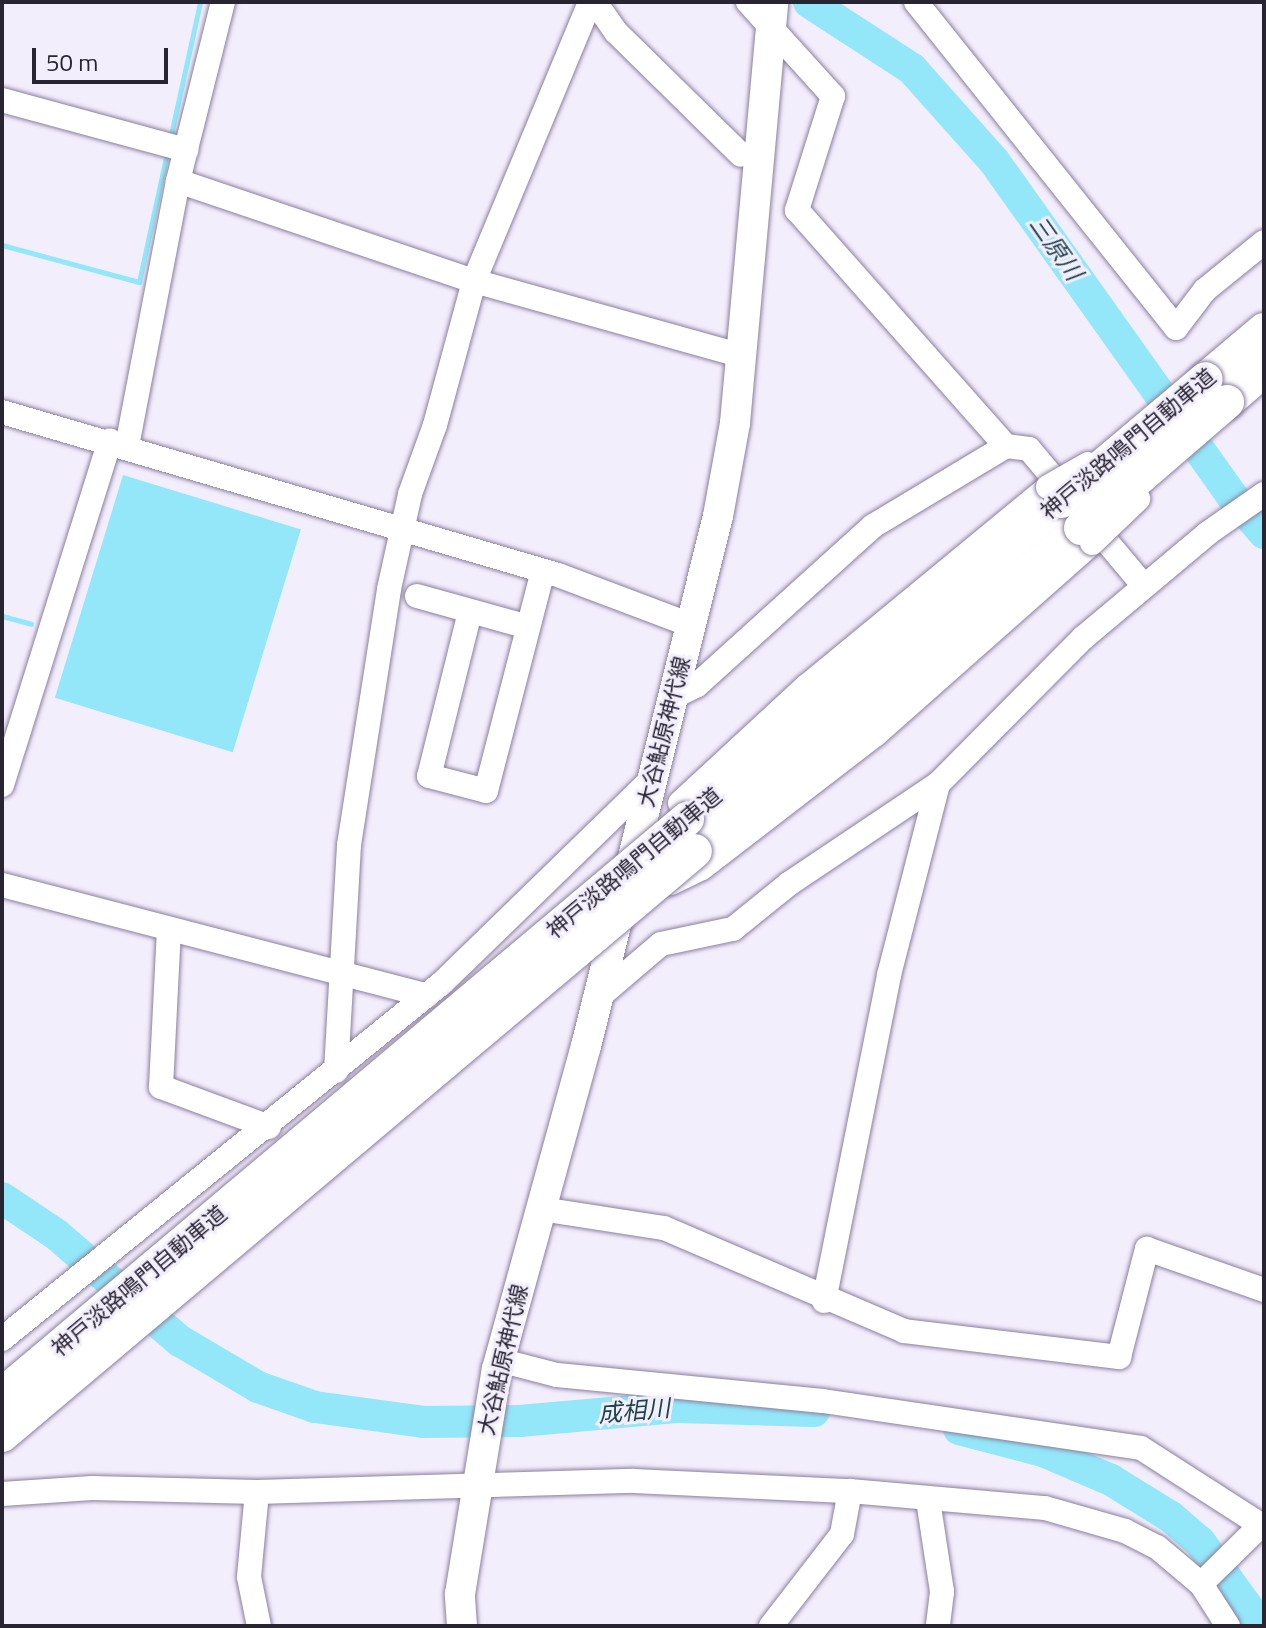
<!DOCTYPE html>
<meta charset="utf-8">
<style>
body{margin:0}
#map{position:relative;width:1266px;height:1628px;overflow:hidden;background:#f3eefc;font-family:"Titillium Web","Noto Sans JP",sans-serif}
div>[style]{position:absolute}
.water>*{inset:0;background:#93e7f9;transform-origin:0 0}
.stream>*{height:5px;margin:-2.5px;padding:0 2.5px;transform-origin:2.5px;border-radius:2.5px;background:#93e7f9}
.river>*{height:32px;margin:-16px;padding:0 16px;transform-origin:16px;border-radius:16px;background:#93e7f9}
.roads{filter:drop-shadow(0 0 2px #8a7f9f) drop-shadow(0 0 2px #8a7f9f)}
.minor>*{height:24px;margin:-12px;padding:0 12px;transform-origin:12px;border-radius:12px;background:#fff}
.major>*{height:30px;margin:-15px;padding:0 15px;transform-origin:15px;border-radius:15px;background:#fff}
.highway>*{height:34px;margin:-17px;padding:0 17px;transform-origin:17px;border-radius:17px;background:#fff}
.bridges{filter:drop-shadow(0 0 2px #8a7f9f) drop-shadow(0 0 2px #8a7f9f)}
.minor-bridge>*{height:24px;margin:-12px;padding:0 12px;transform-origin:12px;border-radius:12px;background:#fff}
.highway-bridge>*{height:34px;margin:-17px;padding:0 17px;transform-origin:17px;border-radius:17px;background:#fff}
span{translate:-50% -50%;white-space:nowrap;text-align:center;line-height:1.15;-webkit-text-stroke:6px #f3eefc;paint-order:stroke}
.street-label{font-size:22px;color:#292432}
.water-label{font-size:24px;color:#1d444c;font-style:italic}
.frame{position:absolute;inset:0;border:4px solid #292432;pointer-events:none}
.scale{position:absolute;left:32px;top:48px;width:136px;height:36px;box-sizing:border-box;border:4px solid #292432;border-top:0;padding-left:10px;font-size:24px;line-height:28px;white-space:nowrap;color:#292432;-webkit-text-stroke:6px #f3eefc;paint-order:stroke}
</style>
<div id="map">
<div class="water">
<div style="left:123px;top:475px;width:186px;height:233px;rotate:17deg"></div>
</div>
<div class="stream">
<div style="left:170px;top:139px;width:140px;rotate:-77.6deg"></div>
<div style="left:2px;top:245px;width:142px;rotate:15.1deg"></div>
<div style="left:139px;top:282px;width:133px;rotate:-77.8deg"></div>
<div style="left:2px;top:616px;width:30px;rotate:15deg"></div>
</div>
<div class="river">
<div style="left:809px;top:2px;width:123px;rotate:33deg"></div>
<div style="left:912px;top:69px;width:123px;rotate:48.3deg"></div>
<div style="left:994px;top:161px;width:411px;rotate:54.6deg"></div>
<div style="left:1232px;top:496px;width:49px;rotate:49.1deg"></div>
<div style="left:2px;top:1198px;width:66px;rotate:33.9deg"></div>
<div style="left:57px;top:1235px;width:162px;rotate:40.8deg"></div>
<div style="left:180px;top:1341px;width:91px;rotate:30.5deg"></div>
<div style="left:258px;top:1387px;width:60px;rotate:19.3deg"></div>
<div style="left:315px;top:1407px;width:111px;rotate:7.8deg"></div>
<div style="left:425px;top:1422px;width:95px;rotate:-0.6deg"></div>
<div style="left:520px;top:1421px;width:159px;rotate:-5.1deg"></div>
<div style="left:678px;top:1407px;width:136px;rotate:1.7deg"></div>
<div style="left:959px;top:1429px;width:87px;rotate:14.7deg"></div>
<div style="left:1043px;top:1451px;width:74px;rotate:23.1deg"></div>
<div style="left:1111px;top:1480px;width:70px;rotate:31.7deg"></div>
<div style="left:1171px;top:1517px;width:38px;rotate:41deg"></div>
<div style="left:1200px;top:1542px;width:104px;rotate:54deg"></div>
</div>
<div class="roads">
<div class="minor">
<div style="left:595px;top:2px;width:37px;rotate:55deg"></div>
<div style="left:616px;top:32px;width:175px;rotate:44.5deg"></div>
<div style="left:748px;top:2px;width:127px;rotate:47.9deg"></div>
<div style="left:833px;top:96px;width:120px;rotate:107.5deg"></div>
<div style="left:797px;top:210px;width:315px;rotate:48.5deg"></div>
<div style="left:916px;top:2px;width:417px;rotate:51.4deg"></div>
<div style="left:1176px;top:328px;width:48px;rotate:-52.7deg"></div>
<div style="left:1205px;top:290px;width:76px;rotate:-39.1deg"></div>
<div style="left:2px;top:100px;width:191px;rotate:15.2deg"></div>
<div style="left:178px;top:181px;width:312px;rotate:18.7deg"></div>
<div style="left:474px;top:281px;width:278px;rotate:15.6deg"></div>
<div style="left:2px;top:412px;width:579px;rotate:16.34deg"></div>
<div style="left:558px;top:575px;width:141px;rotate:20.7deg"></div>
<div style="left:127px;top:446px;width:270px;rotate:-79.1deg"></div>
<div style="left:178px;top:181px;width:185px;rotate:-75.9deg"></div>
<div style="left:417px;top:596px;width:115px;rotate:15.6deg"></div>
<div style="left:470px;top:612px;width:169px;rotate:104deg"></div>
<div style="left:429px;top:776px;width:59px;rotate:14.7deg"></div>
<div style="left:486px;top:791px;width:227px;rotate:-75.5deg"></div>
<div style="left:673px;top:697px;width:25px;rotate:-26deg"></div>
<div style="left:696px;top:686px;width:239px;rotate:-42.1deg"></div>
<div style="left:873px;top:526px;width:155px;rotate:-31deg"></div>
<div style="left:1006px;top:446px;width:23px;rotate:7deg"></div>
<div style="left:1029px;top:449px;width:179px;rotate:50deg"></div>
<div style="left:2px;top:785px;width:361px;rotate:-72.6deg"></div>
<div style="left:680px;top:803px;width:173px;rotate:-42.7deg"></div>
<div style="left:807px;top:686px;width:313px;rotate:-39.5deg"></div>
<div style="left:671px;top:883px;width:34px;rotate:-26deg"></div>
<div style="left:702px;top:868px;width:220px;rotate:-37.6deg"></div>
<div style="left:876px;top:734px;width:288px;rotate:-41.5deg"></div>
<div style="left:2px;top:885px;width:439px;rotate:14.6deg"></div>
<div style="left:169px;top:929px;width:158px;rotate:92.9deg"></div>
<div style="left:161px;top:1087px;width:115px;rotate:20.3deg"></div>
<div style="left:594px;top:1001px;width:88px;rotate:-40.4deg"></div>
<div style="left:661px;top:944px;width:74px;rotate:-11.8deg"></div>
<div style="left:733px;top:929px;width:73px;rotate:-38.9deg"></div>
<div style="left:790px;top:883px;width:178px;rotate:-33.8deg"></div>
<div style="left:938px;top:784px;width:206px;rotate:-45.2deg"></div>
<div style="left:1083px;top:638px;width:163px;rotate:-40deg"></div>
<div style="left:1208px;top:533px;width:68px;rotate:-34.9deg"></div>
<div style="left:336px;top:1071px;width:226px;rotate:-86.7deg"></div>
<div style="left:349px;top:845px;width:259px;rotate:-81.1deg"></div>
<div style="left:389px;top:589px;width:97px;rotate:-77.5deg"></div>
<div style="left:410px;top:494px;width:73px;rotate:-70.1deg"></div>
<div style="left:435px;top:425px;width:149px;rotate:-74.8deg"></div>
<div style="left:474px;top:281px;width:302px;rotate:-67.4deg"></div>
<div style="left:541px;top:1209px;width:124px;rotate:8.8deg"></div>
<div style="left:664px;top:1228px;width:261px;rotate:23.2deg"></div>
<div style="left:904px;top:1331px;width:217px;rotate:6.9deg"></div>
<div style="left:1119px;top:1357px;width:112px;rotate:-75.5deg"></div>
<div style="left:1147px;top:1249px;width:124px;rotate:19.3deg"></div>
<div style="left:824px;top:1301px;width:332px;rotate:-78.7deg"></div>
<div style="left:889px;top:975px;width:197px;rotate:-75.6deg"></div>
<div style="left:2px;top:1339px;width:566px;rotate:-38.98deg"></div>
<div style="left:442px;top:983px;width:296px;rotate:-44.2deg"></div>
<div style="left:499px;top:1360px;width:60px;rotate:14.5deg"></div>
<div style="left:557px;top:1375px;width:267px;rotate:5.6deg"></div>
<div style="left:823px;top:1401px;width:321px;rotate:8.4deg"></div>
<div style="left:1141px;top:1448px;width:146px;rotate:32.7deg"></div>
<div style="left:257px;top:1492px;width:85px;rotate:95.4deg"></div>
<div style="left:249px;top:1577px;width:50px;rotate:78.5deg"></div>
<div style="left:2px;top:1494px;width:90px;rotate:-3.8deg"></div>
<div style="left:92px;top:1488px;width:165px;rotate:1.4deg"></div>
<div style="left:257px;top:1492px;width:377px;rotate:-1.7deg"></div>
<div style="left:634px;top:1481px;width:216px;rotate:2.7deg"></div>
<div style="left:850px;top:1491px;width:196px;rotate:5deg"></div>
<div style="left:1045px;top:1508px;width:83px;rotate:16deg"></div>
<div style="left:1125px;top:1531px;width:36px;rotate:27deg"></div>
<div style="left:1157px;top:1547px;width:57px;rotate:40.1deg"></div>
<div style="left:1201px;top:1584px;width:50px;rotate:57.3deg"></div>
<div style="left:928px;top:1500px;width:93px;rotate:81.3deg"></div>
<div style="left:942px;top:1592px;width:34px;rotate:97deg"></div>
<div style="left:1201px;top:1584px;width:84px;rotate:-44.5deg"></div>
<div style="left:771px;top:1626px;width:116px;rotate:-52.3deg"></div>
<div style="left:842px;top:1534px;width:44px;rotate:-79.5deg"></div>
</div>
<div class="major">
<div style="left:462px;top:1626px;width:32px;rotate:-94deg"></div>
<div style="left:460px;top:1594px;width:228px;rotate:-80.7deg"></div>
<div style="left:497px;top:1369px;width:335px;rotate:-74.6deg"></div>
<div style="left:586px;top:1046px;width:546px;rotate:-76.01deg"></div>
<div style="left:718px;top:516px;width:95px;rotate:-79.6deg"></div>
<div style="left:735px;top:423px;width:423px;rotate:-84.8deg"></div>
</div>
<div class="highway">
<div style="left:1206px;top:379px;width:76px;rotate:-40.2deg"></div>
<div style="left:1227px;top:402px;width:49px;rotate:-40.9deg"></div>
<div style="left:687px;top:819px;width:491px;rotate:-40.4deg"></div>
<div style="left:695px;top:851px;width:503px;rotate:-39.92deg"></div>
</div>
</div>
<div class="bridges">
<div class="minor-bridge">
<div style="left:1048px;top:487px;width:46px;rotate:-29.9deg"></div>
<div style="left:1092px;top:543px;width:64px;rotate:-43.7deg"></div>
</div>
<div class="highway-bridge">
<div style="left:1061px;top:501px;width:189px;rotate:-40.1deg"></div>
<div style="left:1081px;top:528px;width:193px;rotate:-40.8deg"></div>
<div style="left:2px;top:1395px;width:895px;rotate:-40.06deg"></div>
<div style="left:2px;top:1435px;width:906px;rotate:-40.12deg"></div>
</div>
</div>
<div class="street-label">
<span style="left:1128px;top:444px;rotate:-40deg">神戸淡路鳴門自動車道</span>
<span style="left:664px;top:732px;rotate:-76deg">大谷鮎原神代線</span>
<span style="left:634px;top:863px;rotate:-40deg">神戸淡路鳴門自動車道</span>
<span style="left:139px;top:1281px;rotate:-40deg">神戸淡路鳴門自動車道</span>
<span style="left:503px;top:1360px;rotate:-77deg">大谷鮎原神代線</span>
</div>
<div class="water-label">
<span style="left:1056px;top:248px;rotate:55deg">三原川</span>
<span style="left:634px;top:1411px;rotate:-5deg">成相川</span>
</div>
<div class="frame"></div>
<div class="scale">50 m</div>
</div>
